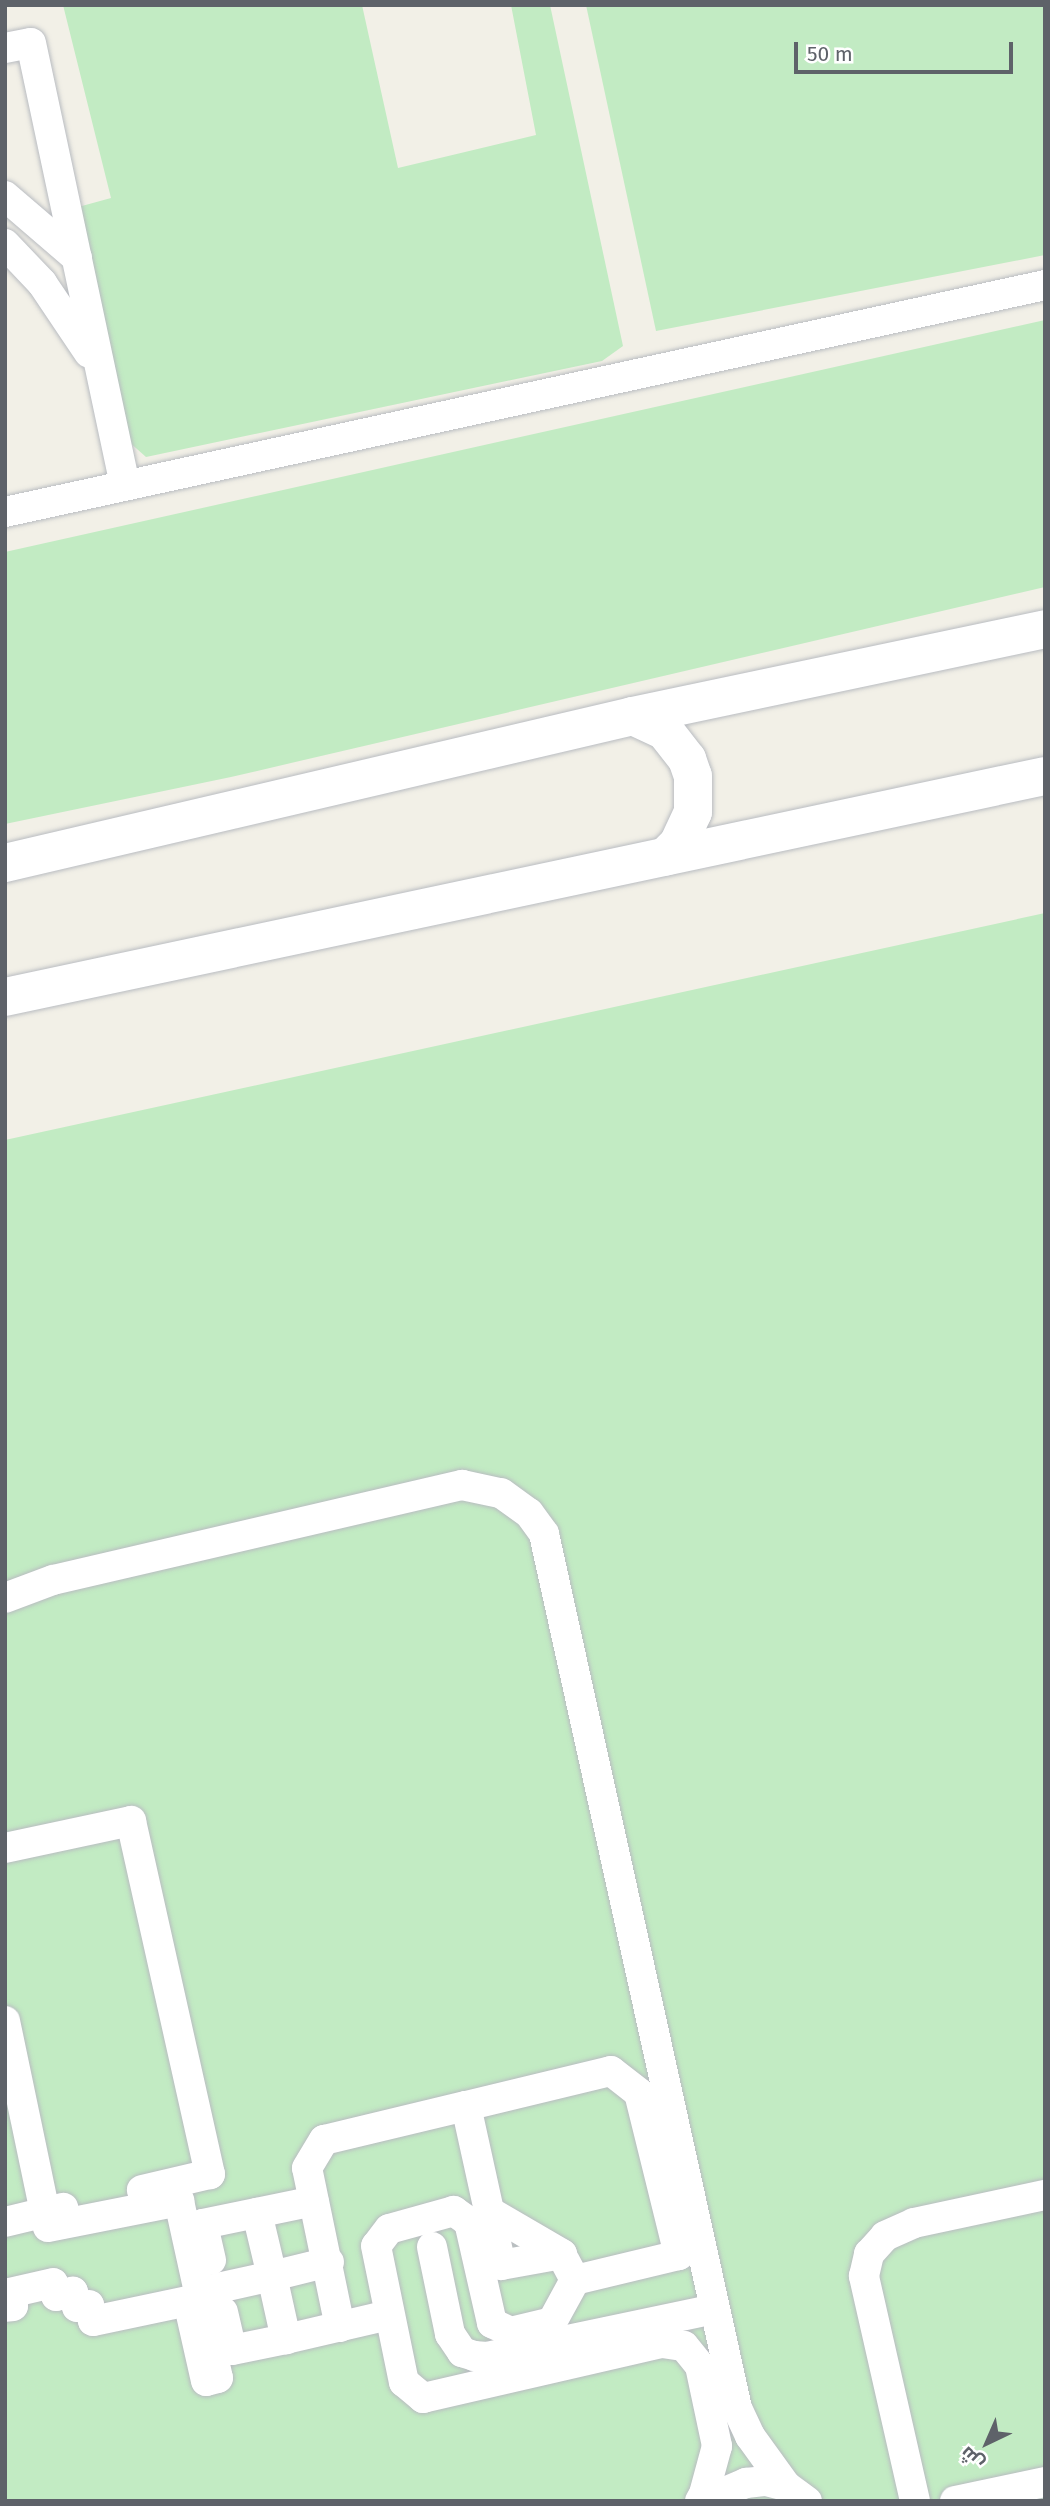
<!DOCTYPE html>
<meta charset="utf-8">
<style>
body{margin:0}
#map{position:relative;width:1050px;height:2506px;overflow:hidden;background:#f2f0e7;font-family:"Fira Sans",Cairo,sans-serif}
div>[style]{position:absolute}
.green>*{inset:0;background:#c2ebc3}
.roads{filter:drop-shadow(0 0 2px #b9bcc1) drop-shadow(0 0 2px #b9bcc1)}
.street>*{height:30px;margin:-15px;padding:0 15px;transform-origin:15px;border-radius:15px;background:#fff}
.secondary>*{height:38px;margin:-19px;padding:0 19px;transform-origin:19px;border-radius:19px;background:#fff}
span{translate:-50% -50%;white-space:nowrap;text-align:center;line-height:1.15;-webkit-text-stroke:5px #fff;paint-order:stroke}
.frame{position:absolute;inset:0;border:7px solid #5e6269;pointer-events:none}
.north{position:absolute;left:952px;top:2408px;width:70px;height:70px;-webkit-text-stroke:5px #fff;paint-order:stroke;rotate:224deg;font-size:19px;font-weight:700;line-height:28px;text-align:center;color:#5e6269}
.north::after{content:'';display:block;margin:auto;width:24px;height:32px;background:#5e6269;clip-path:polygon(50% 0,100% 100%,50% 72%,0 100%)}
.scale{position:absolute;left:794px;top:42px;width:219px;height:32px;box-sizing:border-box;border:4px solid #5e6269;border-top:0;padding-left:9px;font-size:21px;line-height:24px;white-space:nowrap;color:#5e6269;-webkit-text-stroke:5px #fff;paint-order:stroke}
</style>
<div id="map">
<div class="green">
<div style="clip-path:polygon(63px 5px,362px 5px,398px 168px,536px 135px,511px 5px,550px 5px,623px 346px,602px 361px,146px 457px,128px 441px,71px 209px,111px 198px)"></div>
<div style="clip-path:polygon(586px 5px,1045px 5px,1045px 255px,656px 331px)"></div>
<div style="clip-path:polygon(1045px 320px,1045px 587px,231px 777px,5px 824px,5px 552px)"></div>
<div style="clip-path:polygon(1045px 913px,1045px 2501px,5px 2501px,5px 1140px)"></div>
</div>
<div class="roads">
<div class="street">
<div style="left:5px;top:48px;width:26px;rotate:-11deg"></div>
<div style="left:31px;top:43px;width:452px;rotate:78deg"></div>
<div style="left:5px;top:196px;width:95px;rotate:40.7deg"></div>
<div style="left:5px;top:244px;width:54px;rotate:46.5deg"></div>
<div style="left:42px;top:283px;width:84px;rotate:56.1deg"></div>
<div style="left:5px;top:512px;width:1064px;rotate:-12.31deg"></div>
<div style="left:5px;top:1598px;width:51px;rotate:-20.6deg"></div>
<div style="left:53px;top:1580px;width:420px;rotate:-13.1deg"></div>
<div style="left:462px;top:1485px;width:40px;rotate:12deg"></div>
<div style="left:501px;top:1493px;width:34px;rotate:36deg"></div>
<div style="left:529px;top:1513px;width:26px;rotate:54deg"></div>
<div style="left:544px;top:1534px;width:895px;rotate:77.55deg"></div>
<div style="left:737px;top:2408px;width:31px;rotate:65deg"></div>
<div style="left:750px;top:2436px;width:62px;rotate:54.2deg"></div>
<div style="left:5px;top:1848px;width:129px;rotate:-12.1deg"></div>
<div style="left:131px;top:1821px;width:362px;rotate:77.4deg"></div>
<div style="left:210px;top:2174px;width:70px;rotate:166.8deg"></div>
<div style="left:5px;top:2021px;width:210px;rotate:78.2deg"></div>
<div style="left:48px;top:2227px;width:134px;rotate:-11.2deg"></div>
<div style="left:179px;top:2201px;width:181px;rotate:77.6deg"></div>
<div style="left:218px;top:2378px;width:12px;rotate:166deg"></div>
<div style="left:206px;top:2381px;width:82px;rotate:-102.7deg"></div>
<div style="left:188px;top:2301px;width:97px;rotate:168.1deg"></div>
<div style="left:93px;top:2321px;width:16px;rotate:-104deg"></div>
<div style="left:89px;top:2305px;width:12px;rotate:171deg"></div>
<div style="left:77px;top:2307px;width:16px;rotate:-105deg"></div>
<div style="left:73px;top:2292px;width:17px;rotate:167deg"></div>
<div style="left:56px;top:2296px;width:13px;rotate:-103deg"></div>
<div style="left:53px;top:2283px;width:44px;rotate:166.9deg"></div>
<div style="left:10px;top:2293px;width:13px;rotate:77deg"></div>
<div style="left:13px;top:2306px;width:8px;rotate:173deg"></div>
<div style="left:466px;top:2106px;width:149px;rotate:-13.6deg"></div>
<div style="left:611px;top:2071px;width:36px;rotate:38deg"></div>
<div style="left:639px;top:2093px;width:167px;rotate:76.1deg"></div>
<div style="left:679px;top:2255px;width:107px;rotate:166.5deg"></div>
<div style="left:575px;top:2280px;width:21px;rotate:-118deg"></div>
<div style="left:5px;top:2222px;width:60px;rotate:-13.6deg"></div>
<div style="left:432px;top:2247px;width:89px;rotate:78.3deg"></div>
<div style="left:450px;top:2334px;width:22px;rotate:56deg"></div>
<div style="left:462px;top:2352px;width:13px;rotate:18deg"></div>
<div style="left:474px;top:2356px;width:13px;rotate:4deg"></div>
<div style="left:487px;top:2357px;width:232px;rotate:-11.9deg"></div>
<div style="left:211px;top:2260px;width:37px;rotate:-103deg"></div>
<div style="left:203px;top:2224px;width:113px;rotate:-11.7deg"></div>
<div style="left:329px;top:2262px;width:59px;rotate:166.2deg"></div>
<div style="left:272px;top:2276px;width:65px;rotate:77.5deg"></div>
<div style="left:286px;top:2339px;width:105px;rotate:-13.2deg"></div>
<div style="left:575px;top:2280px;width:48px;rotate:118.7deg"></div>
<div style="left:552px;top:2322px;width:42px;rotate:166.3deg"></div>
<div style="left:511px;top:2332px;width:21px;rotate:-155deg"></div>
<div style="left:492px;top:2323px;width:104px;rotate:-102.8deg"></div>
<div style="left:469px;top:2222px;width:19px;rotate:-144deg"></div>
<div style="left:454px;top:2211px;width:67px;rotate:164.5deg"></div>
<div style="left:389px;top:2229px;width:21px;rotate:127deg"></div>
<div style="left:376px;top:2246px;width:139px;rotate:78.4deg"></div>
<div style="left:404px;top:2382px;width:25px;rotate:40deg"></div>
<div style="left:423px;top:2398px;width:245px;rotate:-13deg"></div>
<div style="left:662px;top:2343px;width:22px;rotate:8deg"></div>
<div style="left:684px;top:2346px;width:26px;rotate:51deg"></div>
<div style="left:700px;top:2366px;width:82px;rotate:78deg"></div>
<div style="left:717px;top:2446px;width:50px;rotate:105.2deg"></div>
<div style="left:704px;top:2494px;width:8px;rotate:120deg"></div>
<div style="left:218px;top:2288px;width:55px;rotate:-12.5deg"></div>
<div style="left:272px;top:2276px;width:65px;rotate:-103.4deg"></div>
<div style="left:223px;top:2312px;width:39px;rotate:77deg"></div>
<div style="left:232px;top:2350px;width:55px;rotate:-11.5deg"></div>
<div style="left:340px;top:2327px;width:162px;rotate:-101.7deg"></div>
<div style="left:307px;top:2168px;width:33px;rotate:-59deg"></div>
<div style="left:324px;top:2140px;width:146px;rotate:-13.5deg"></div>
<div style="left:466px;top:2106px;width:163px;rotate:77.6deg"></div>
<div style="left:501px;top:2265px;width:62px;rotate:-10.2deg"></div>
<div style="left:562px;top:2254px;width:83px;rotate:-149.7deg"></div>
<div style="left:716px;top:2501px;width:15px;rotate:-42deg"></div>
<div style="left:727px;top:2491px;width:21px;rotate:-23deg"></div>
<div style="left:746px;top:2483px;width:20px;rotate:-6deg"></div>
<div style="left:766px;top:2481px;width:21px;rotate:14deg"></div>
<div style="left:786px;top:2486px;width:26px;rotate:36deg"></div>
<div style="left:915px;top:2501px;width:231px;rotate:-102.8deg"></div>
<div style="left:864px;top:2276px;width:23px;rotate:-77deg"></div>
<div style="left:869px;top:2254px;width:24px;rotate:-48deg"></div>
<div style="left:885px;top:2236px;width:32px;rotate:-24deg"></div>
<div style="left:914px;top:2223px;width:134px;rotate:-12.1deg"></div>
<div style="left:955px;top:2501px;width:92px;rotate:-11.9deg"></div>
</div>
<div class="secondary">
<div style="left:633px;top:716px;width:35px;rotate:25deg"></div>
<div style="left:665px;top:731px;width:36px;rotate:52deg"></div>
<div style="left:687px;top:759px;width:18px;rotate:71deg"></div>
<div style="left:693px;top:776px;width:36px;rotate:90deg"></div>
<div style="left:693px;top:812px;width:35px;rotate:115deg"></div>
<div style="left:678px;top:844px;width:18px;rotate:135deg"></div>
<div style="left:5px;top:863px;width:645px;rotate:-13.17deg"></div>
<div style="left:633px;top:716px;width:421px;rotate:-11.9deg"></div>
<div style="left:5px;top:997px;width:1063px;rotate:-12deg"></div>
</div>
</div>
<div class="frame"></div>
<div class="north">ش</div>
<div class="scale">50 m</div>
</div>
